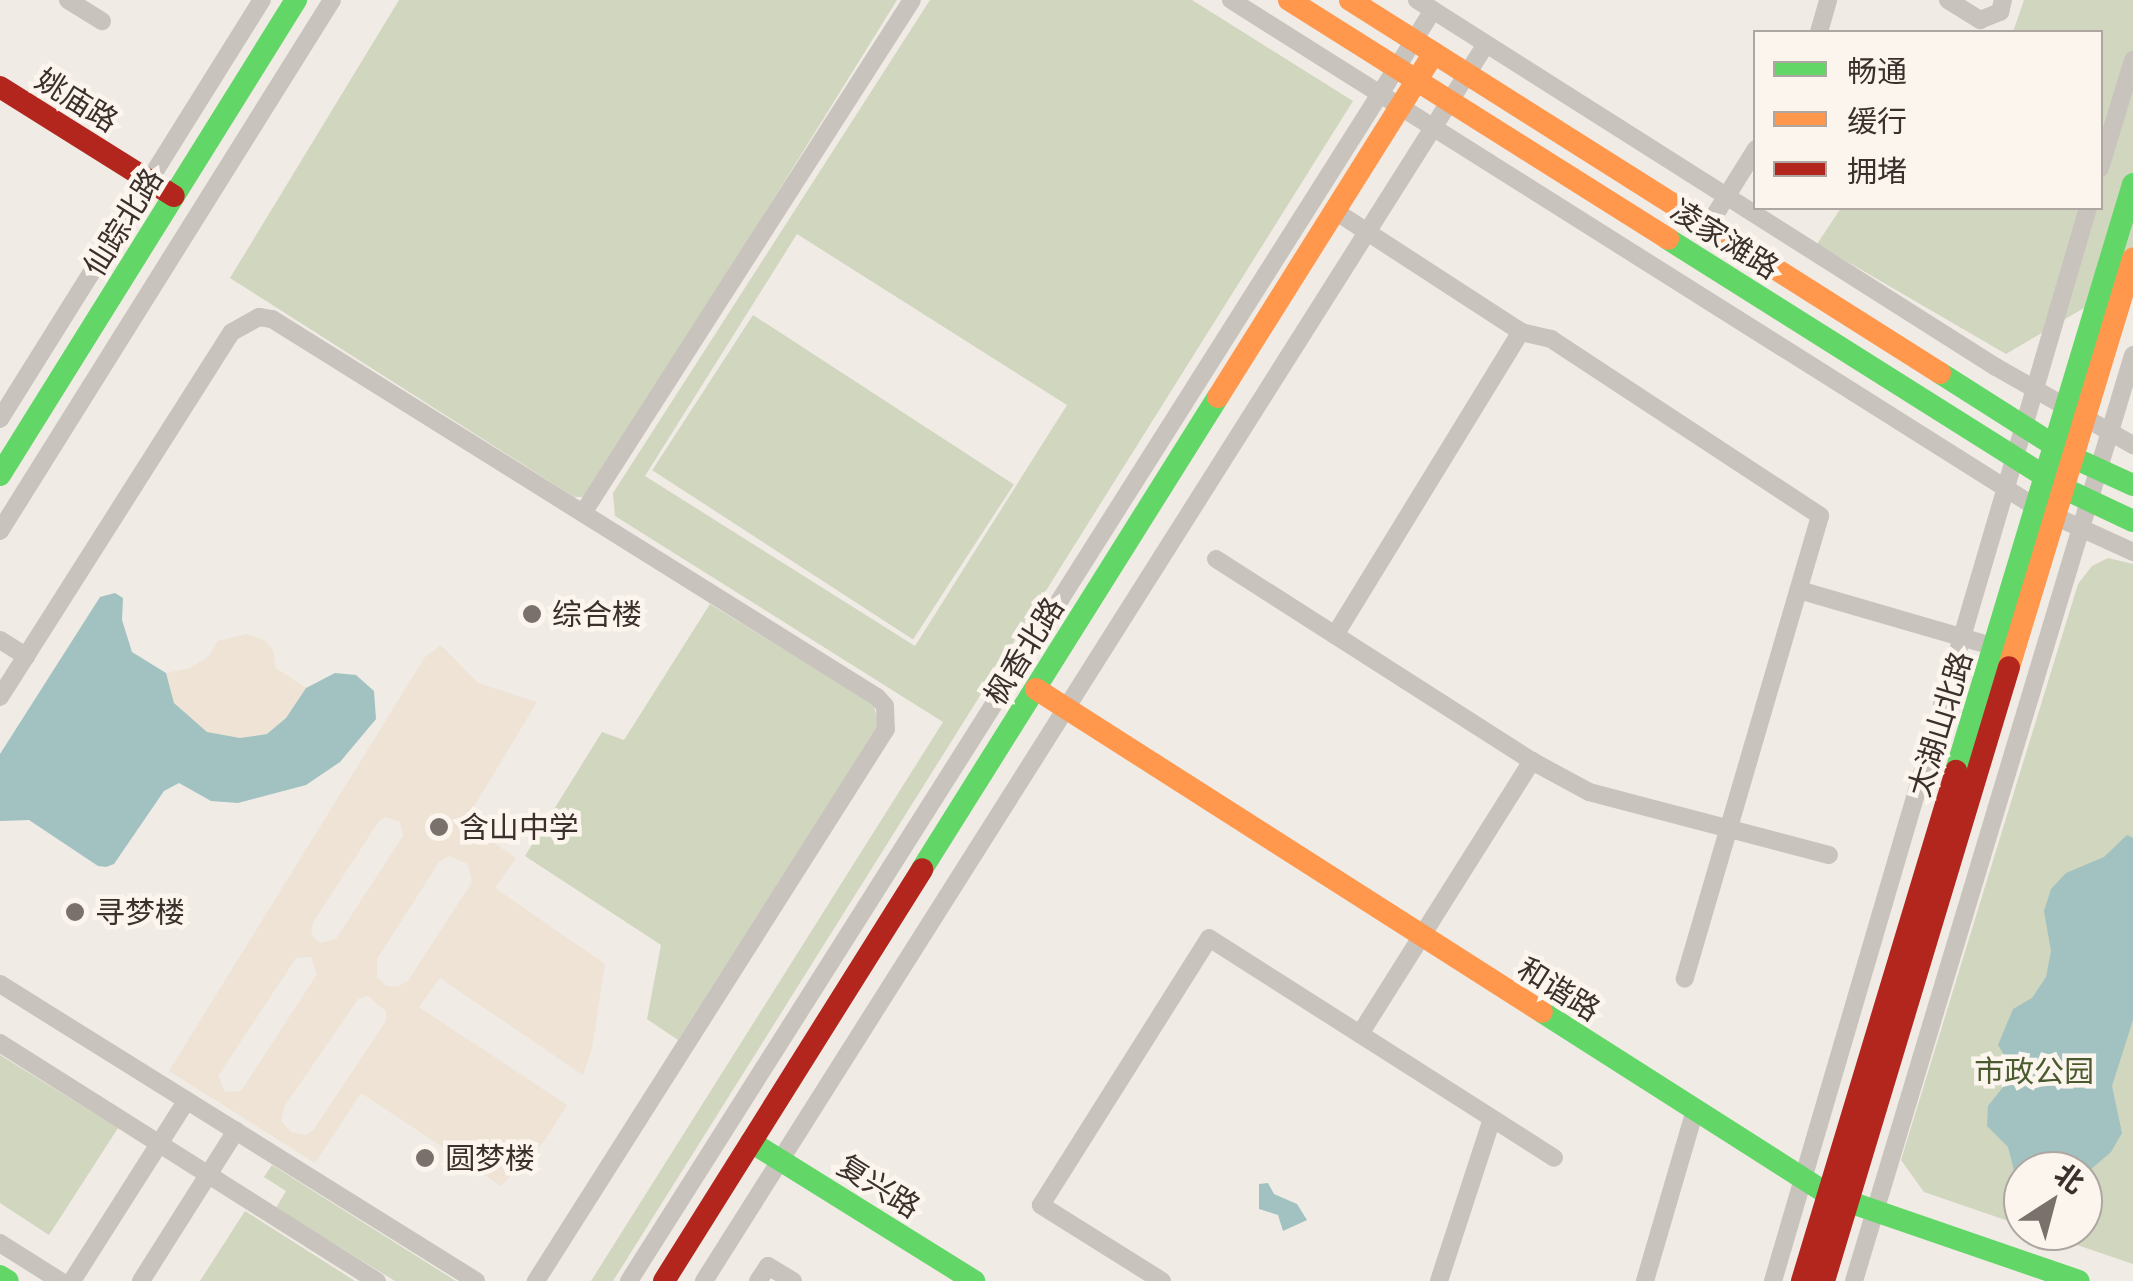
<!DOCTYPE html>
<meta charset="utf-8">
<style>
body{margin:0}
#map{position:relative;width:2133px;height:1281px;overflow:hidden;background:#f0ebe5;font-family:"Archivo Narrow","Noto Sans SC",sans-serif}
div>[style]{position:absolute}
.green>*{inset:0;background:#d1d6bf;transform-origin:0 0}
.plaza>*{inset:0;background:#eee3d5}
.water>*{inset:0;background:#a1c2c1}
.street>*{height:18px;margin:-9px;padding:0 9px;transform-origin:9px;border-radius:9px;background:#c9c3be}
.fast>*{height:22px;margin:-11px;padding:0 11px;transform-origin:11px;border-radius:11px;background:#63d668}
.slow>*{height:22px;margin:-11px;padding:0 11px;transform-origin:11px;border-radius:11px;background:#ff974d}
.jam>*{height:22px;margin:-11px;padding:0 11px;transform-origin:11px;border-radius:11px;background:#b3261e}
.dots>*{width:28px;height:28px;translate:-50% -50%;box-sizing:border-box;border:5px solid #fbf5ee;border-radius:50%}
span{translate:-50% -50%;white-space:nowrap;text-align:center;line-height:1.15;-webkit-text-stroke:9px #fbf5ee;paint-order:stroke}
.street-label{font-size:30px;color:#3b302b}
.poi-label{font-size:30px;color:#3b302b}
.left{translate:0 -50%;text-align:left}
.park-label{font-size:30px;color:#4a5a2e}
.legend{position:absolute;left:1753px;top:30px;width:350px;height:180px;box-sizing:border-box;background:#fbf5ee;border:2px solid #aea6a0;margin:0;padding:12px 18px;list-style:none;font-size:30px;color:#3b302b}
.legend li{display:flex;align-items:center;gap:20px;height:50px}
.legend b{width:50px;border:2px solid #aea6a0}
.north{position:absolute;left:2003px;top:1151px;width:100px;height:100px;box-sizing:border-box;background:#fbf5ee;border:2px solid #aea6a0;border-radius:50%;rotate:36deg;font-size:28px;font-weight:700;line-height:40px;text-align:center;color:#3b302b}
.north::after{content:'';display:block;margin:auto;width:35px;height:45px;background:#7a716c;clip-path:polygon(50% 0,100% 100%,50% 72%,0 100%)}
</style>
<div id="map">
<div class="green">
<div style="clip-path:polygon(399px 0,897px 0,589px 497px,574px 497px,230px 278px)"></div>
<div style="clip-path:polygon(evenodd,930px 0,1192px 0,1353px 101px,613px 1281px,591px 1281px,943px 722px,615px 516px,613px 493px,930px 0,797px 234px,1067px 405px,915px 646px,645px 476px,797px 234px)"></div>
<div style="clip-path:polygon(2024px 0,2133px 0,2133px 279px,2006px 354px,1817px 244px,1841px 208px,2100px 208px,2100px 32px,2013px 32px)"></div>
<div style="left:753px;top:315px;width:311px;height:185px;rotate:33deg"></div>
<div style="clip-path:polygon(2108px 558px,2133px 564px,2133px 1264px,2036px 1231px,2083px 1231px,2083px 1171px,2023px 1171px,2023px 1226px,1924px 1192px,1901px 1160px,2078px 584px,2092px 566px)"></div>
<div style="clip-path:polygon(710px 604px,873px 704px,879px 724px,678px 1040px,647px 1019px,661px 945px,525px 856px,602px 732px,624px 740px)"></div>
<div style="clip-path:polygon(0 1055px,118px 1128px,49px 1235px,0 1203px)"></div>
<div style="clip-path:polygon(272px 1165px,456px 1281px,395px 1281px,276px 1208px,286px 1191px,264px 1177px)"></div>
<div style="clip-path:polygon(245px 1211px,355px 1281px,200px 1281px)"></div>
</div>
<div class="plaza">
<div style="clip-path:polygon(247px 634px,264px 640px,273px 650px,276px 668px,306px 688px,286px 718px,267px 734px,240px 738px,207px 732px,174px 703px,166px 673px,191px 668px,209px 656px,218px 641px)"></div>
<div style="clip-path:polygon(evenodd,441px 645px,478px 683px,537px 702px,464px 823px,516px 858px,495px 888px,605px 964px,592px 1048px,583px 1075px,440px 978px,419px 1007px,567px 1105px,545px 1140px,501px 1186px,361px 1093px,315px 1163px,169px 1071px,425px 657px,441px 645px,386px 817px,400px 822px,403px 836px,336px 939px,319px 943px,311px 934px,313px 922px,379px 821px,386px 817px,441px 645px,449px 856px,468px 864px,472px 882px,408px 981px,397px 987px,386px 986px,377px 977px,377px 959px,439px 862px,449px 856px,441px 645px,311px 957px,317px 974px,241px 1091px,225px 1092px,218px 1076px,296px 958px,311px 957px,441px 645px,368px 996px,386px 1011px,386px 1021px,314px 1129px,306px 1135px,291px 1132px,281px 1121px,284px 1107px,358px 999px,368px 996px)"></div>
</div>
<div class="water">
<div style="clip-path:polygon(115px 593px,123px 598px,122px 620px,132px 652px,166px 673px,174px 703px,207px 732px,240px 738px,267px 734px,286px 718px,306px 688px,335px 673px,356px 675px,374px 691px,376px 719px,340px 762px,306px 785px,238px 803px,211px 801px,179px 783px,164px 791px,114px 864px,106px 867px,98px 866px,29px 820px,0 821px,0 754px,100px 597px)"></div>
<div style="clip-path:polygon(2127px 835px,2133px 838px,2133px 1020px,2112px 1086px,2122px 1133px,2111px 1152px,2083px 1176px,2083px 1171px,2023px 1171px,2023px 1187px,2017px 1182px,2008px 1147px,1987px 1126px,1988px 1106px,2010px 1078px,2009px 1063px,1998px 1045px,2013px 1009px,2032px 998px,2046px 977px,2051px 951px,2044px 911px,2051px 889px,2066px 873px,2104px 857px)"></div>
<div style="clip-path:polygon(1268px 1183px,1274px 1194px,1297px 1204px,1307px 1220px,1283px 1231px,1278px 1215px,1259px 1209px,1259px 1184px)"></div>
</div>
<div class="street">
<div style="left:68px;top:0;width:40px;rotate:32deg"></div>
<div style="left:1231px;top:0;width:953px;rotate:32.22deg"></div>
<div style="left:2037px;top:508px;width:106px;rotate:24.6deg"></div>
<div style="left:1417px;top:0;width:686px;rotate:32.37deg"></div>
<div style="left:1996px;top:367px;width:158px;rotate:29.7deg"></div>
<div style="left:1948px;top:0;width:38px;rotate:32deg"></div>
<div style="left:1980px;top:20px;width:22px;rotate:-22deg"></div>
<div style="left:2000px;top:12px;width:12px;rotate:-76deg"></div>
<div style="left:1819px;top:32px;width:33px;rotate:-74deg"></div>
<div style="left:2100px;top:168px;width:113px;rotate:-73deg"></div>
<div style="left:1335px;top:211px;width:222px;rotate:33deg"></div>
<div style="left:1521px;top:332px;width:31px;rotate:13deg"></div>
<div style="left:1551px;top:339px;width:322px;rotate:33.3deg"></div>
<div style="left:1820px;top:516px;width:482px;rotate:106.3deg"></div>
<div style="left:1708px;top:226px;width:91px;rotate:-58.1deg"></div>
<div style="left:0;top:419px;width:494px;rotate:-58deg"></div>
<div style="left:583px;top:513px;width:609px;rotate:-57.33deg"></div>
<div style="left:0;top:531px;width:626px;rotate:-57.98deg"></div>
<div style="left:1216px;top:559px;width:375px;rotate:32.6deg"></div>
<div style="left:1532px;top:761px;width:65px;rotate:28.5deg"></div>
<div style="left:1589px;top:792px;width:248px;rotate:14.7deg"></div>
<div style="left:1799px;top:590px;width:204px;rotate:16.2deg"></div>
<div style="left:1335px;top:635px;width:356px;rotate:-58.5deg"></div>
<div style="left:0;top:640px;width:31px;rotate:32deg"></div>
<div style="left:0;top:697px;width:432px;rotate:-57.6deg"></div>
<div style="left:232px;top:332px;width:31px;rotate:-29deg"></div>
<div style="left:259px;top:317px;width:13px;rotate:9deg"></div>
<div style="left:272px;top:319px;width:713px;rotate:32deg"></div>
<div style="left:877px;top:697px;width:12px;rotate:48deg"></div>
<div style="left:885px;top:706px;width:23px;rotate:88deg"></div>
<div style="left:886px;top:729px;width:654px;rotate:122.38deg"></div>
<div style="left:0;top:984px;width:561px;rotate:31.96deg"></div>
<div style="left:1360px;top:1034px;width:323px;rotate:-57.8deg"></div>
<div style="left:0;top:1043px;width:446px;rotate:32.3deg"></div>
<div style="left:0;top:1243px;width:71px;rotate:32.3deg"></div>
<div style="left:72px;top:1281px;width:214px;rotate:-57.6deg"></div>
<div style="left:141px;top:1281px;width:178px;rotate:-57.7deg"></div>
<div style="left:629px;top:1281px;width:1504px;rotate:-57.68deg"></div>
<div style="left:704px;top:1281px;width:1463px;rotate:-57.7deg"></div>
<div style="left:758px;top:1281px;width:18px;rotate:-56deg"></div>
<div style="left:768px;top:1266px;width:29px;rotate:31deg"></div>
<div style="left:1162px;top:1281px;width:143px;rotate:-147.9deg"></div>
<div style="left:1041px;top:1205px;width:315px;rotate:-57.8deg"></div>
<div style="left:1209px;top:938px;width:409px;rotate:32.5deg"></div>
<div style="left:1439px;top:1281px;width:170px;rotate:-71.9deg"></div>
<div style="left:1645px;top:1281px;width:178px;rotate:-73.7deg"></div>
<div style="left:1773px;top:1281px;width:1118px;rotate:-73.64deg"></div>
<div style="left:1854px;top:1281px;width:967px;rotate:-73.23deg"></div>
</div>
<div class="fast">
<div style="left:1668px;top:239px;width:469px;rotate:32.2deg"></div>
<div style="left:2065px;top:489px;width:75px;rotate:25.2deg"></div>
<div style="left:1940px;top:373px;width:159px;rotate:32.4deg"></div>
<div style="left:2074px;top:458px;width:65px;rotate:24.6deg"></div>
<div style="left:0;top:475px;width:560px;rotate:-58.07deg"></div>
<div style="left:1956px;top:771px;width:613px;rotate:-73.22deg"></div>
<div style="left:922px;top:869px;width:557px;rotate:-57.91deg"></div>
<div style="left:1542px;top:1012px;width:340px;rotate:32.5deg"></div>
<div style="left:1829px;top:1195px;width:264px;rotate:19deg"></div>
<div style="left:751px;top:1142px;width:263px;rotate:31.9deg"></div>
<div style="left:0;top:1276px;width:9px;rotate:32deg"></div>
</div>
<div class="slow">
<div style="left:1289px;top:0;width:448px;rotate:32.2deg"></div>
<div style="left:1350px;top:0;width:698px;rotate:32.3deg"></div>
<div style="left:1218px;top:397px;width:406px;rotate:-57.9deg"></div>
<div style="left:2009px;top:667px;width:427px;rotate:-73.1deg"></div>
<div style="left:1036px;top:689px;width:600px;rotate:32.55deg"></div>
</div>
<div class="jam">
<div style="left:0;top:87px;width:205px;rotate:32.1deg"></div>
<div style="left:664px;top:1281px;width:486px;rotate:-57.9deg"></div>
<div style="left:1802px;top:1281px;width:533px;rotate:-73.2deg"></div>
<div style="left:1824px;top:1281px;width:641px;rotate:-73.23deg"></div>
</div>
<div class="dots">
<div style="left:532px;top:614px;background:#7a716c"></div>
<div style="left:439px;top:827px;background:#7a716c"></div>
<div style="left:75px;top:912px;background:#7a716c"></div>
<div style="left:425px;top:1158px;background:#7a716c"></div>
</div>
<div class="street-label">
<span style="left:77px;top:100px;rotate:32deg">姚庙路</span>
<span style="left:123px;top:222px;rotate:-58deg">仙踪北路</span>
<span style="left:1725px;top:239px;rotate:32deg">凌家滩路</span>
<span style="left:1024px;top:651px;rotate:-58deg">枫香北路</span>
<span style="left:1940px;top:724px;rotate:-73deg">太湖山北路</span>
<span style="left:1559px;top:989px;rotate:32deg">和谐路</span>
<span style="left:879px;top:1186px;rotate:32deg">复兴路</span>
</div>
<div class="poi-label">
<span class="left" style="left:552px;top:614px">综合楼</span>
<span class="left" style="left:459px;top:827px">含山中学</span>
<span class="left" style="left:95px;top:912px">寻梦楼</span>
<span class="left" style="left:445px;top:1158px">圆梦楼</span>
</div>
<div class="park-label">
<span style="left:2034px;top:1071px">市政公园</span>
</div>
<ul class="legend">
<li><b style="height:12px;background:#63d668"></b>畅通</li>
<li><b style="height:12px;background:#ff974d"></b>缓行</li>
<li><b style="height:12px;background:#b3261e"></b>拥堵</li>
</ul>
<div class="north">北</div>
</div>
